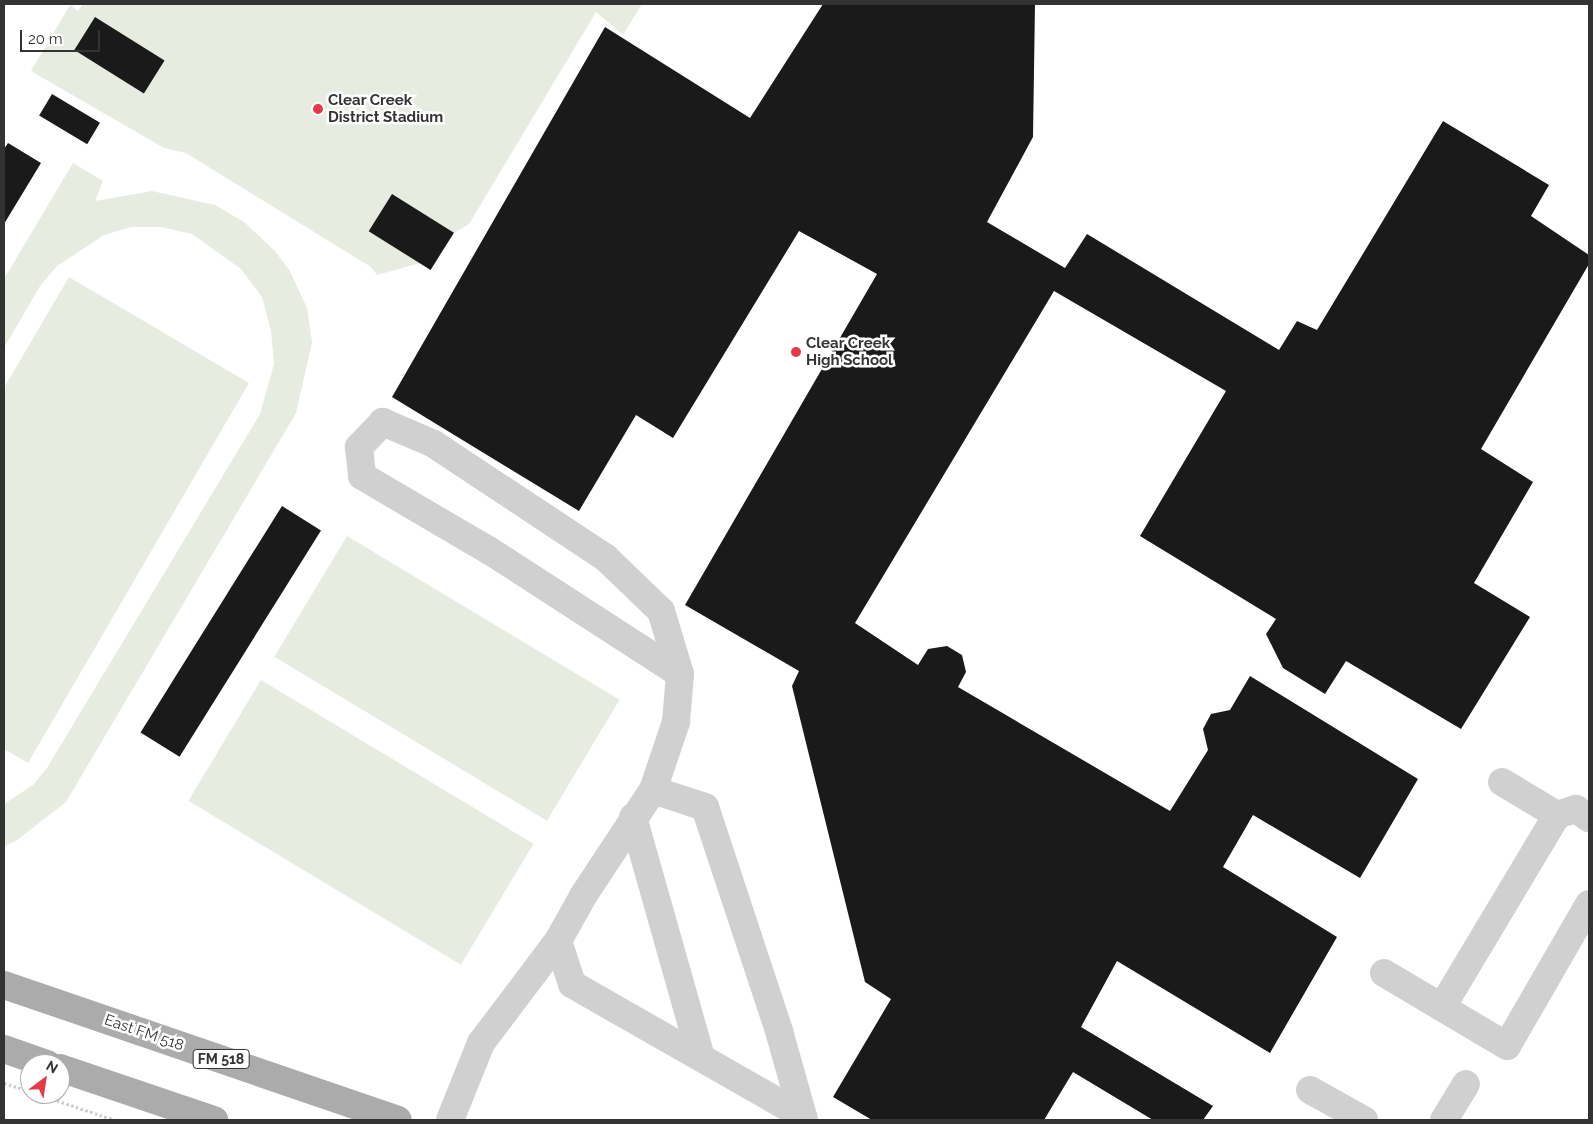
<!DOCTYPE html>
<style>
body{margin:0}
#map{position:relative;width:1593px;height:1124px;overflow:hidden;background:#fff;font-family:Raleway,sans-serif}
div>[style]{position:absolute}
.green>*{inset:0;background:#e6ecdf;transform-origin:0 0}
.building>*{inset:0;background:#1a1a1a;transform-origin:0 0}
.path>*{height:3px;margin-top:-1.5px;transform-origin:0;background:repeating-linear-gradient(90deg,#cdcdcd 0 2.5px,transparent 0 5px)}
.minor>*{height:28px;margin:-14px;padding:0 14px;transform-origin:14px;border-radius:14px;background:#d0d0d0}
.major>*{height:28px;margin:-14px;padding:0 14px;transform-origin:14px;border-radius:14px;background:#ababab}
.dots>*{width:14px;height:14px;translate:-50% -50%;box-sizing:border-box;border:2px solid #fff;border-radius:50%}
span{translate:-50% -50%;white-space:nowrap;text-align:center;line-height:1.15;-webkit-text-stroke:5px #fff;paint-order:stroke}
.shield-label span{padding:1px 4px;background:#fff;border:1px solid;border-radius:4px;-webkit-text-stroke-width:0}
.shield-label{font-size:14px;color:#333;font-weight:700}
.poi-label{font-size:15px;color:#333;font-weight:700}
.left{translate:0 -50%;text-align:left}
.street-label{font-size:15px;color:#333}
.frame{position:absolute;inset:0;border:5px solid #333;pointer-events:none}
.north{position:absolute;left:20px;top:1054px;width:50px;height:50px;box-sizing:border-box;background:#fff;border:1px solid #adadad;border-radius:50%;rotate:31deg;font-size:14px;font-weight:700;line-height:20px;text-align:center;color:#333}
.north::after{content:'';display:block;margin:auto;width:18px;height:22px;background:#e63946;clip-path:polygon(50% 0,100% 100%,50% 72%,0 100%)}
.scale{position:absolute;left:20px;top:30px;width:80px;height:22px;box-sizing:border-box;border:2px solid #333;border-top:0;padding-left:6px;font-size:15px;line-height:18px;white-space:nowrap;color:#333;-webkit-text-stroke:4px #fff;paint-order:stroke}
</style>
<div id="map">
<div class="green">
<div style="clip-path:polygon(83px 4px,642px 4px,623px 35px,596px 12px,469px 224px,454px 233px,431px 269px,420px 263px,377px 275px,371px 267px,186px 153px,164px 148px,31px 71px,70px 5px,78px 11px)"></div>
<div style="clip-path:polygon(73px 163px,103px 181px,95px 201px,152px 191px,215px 205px,244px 222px,274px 250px,290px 271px,307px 308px,312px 342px,296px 413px,66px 802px,16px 841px,4px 846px,4px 804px,33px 785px,47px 768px,260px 414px,274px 364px,271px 331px,262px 297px,241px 269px,192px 234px,161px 227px,131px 227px,104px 235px,57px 266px,40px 286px,4px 348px,4px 279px)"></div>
<div style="clip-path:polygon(69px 277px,249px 383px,28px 763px,4px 749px,4px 388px)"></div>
<div style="left:347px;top:536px;width:318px;height:141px;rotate:31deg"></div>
<div style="left:261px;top:680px;width:318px;height:141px;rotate:31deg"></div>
</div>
<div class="building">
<div style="clip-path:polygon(823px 4px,1035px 4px,1033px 137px,987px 222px,1065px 268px,1087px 234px,1279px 350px,1297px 321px,1317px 330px,1443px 121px,1549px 185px,1531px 216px,1589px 255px,1589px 264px,1481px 449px,1533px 482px,1474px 583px,1530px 617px,1461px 729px,1346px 661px,1325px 694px,1283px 668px,1266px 634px,1276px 619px,1140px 536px,1226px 391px,1054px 291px,855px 623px,918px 665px,928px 649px,947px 646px,962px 655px,966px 672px,958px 687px,1170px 811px,1208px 750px,1203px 729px,1211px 714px,1230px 710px,1250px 676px,1418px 779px,1360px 878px,1253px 815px,1223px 867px,1337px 937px,1270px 1053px,1117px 961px,1081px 1027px,1213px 1106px,1203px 1120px,1153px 1120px,1073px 1072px,1044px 1120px,872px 1120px,833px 1097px,891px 999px,865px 982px,792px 686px,799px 671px,685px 605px,877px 274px,799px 231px,673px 438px,636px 415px,579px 511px,392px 397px,605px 27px,750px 118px)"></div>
<div style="left:95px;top:17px;width:82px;height:39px;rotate:32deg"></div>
<div style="left:52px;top:94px;width:56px;height:25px;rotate:31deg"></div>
<div style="clip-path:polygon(8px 143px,41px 163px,4px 224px,4px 149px)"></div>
<div style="left:392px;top:194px;width:73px;height:44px;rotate:32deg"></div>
<div style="left:282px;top:506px;width:46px;height:267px;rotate:32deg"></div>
</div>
<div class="path">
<div style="left:4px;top:1083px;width:27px;rotate:17deg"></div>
<div style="left:38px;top:1094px;width:81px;rotate:18.7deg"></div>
</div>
<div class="minor">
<div style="left:1502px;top:782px;width:64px;rotate:31deg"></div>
<div style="left:1557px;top:815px;width:20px;rotate:-18deg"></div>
<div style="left:1576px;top:809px;width:16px;rotate:35deg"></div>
<div style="left:653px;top:790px;width:72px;rotate:-71.3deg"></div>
<div style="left:676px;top:722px;width:48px;rotate:-85.2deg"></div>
<div style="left:680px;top:674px;width:66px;rotate:-106.8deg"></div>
<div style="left:661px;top:611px;width:76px;rotate:-136.1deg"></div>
<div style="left:606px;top:558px;width:206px;rotate:-146.5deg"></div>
<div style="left:434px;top:444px;width:56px;rotate:-156.7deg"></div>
<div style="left:383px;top:422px;width:35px;rotate:134deg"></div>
<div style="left:359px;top:447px;width:29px;rotate:84deg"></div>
<div style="left:362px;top:476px;width:148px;rotate:30.4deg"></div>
<div style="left:490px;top:551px;width:226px;rotate:32.9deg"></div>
<div style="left:633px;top:817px;width:250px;rotate:74.2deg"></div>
<div style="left:1384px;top:973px;width:143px;rotate:30.7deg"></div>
<div style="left:1507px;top:1046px;width:164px;rotate:-60deg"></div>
<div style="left:1442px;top:1007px;width:224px;rotate:-59.1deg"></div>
<div style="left:1310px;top:1090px;width:62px;rotate:29.1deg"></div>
<div style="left:803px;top:1116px;width:266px;rotate:-150.3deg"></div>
<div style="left:572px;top:984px;width:45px;rotate:-108deg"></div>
<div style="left:558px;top:941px;width:51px;rotate:-60.9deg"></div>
<div style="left:583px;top:896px;width:127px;rotate:-56.6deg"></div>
<div style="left:653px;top:790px;width:55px;rotate:18.1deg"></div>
<div style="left:705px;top:807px;width:236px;rotate:71.7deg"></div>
<div style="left:779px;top:1031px;width:92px;rotate:74.3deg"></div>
<div style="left:450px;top:1120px;width:83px;rotate:-68.1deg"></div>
<div style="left:481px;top:1043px;width:128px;rotate:-53deg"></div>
<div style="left:1444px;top:1120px;width:42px;rotate:-58.6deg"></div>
</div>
<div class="major">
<div style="left:4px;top:985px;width:416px;rotate:18.9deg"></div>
<div style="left:4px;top:1049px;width:46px;rotate:19.2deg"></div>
<div style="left:60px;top:1068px;width:163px;rotate:18.7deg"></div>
</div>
<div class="dots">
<div style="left:318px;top:109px;background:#e63946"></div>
<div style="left:796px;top:352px;background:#e63946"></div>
</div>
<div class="shield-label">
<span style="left:221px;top:1059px">FM 518</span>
</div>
<div class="poi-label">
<span class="left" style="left:328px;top:109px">Clear Creek<br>District Stadium</span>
<span class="left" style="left:806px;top:352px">Clear Creek<br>High School</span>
</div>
<div class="street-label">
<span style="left:144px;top:1033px;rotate:19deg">East FM 518</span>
</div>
<div class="frame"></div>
<div class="north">N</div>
<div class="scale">20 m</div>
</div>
